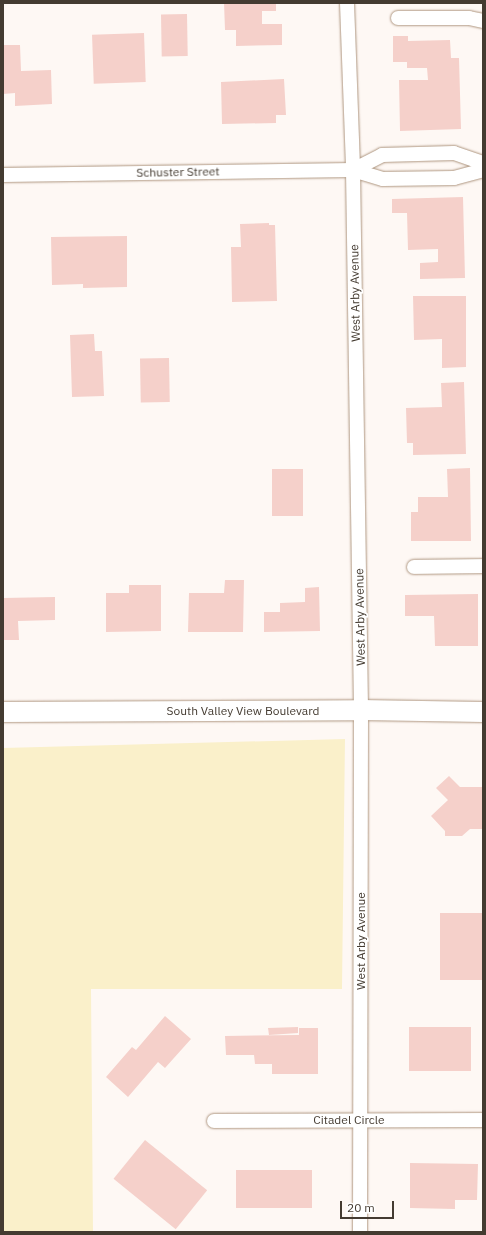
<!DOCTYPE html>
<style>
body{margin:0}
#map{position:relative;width:486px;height:1235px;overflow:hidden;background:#fef8f4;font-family:"IBM Plex Sans",sans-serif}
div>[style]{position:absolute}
.sand>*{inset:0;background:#faf0ca}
.building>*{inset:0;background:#f5d0ca;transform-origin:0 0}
.roads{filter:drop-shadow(0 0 1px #af9781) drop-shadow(0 0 1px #af9781)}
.minor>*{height:14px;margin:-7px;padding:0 7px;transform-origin:7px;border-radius:7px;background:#fff}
.secondary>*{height:20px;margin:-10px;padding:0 10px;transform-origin:10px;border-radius:10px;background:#fff}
span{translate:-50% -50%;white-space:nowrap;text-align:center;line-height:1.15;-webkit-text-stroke:3.5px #fff;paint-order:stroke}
.street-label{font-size:12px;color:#443b31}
.frame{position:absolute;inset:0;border:4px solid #443b31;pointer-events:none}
.scale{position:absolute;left:340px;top:1201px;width:54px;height:18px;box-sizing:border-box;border:2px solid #443b31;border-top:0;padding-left:5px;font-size:12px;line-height:14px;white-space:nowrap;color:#443b31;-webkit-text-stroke:3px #fff;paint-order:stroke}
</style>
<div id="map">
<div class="sand">
<div style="clip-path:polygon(345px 739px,342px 989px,91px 989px,93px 1232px,3px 1232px,3px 748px)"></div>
</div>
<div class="building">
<div style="clip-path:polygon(224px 3px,276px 3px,276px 11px,262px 11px,262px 24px,282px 24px,282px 45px,236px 46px,236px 30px,225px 30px)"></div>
<div style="left:187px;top:14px;width:42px;height:26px;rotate:89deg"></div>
<div style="left:144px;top:33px;width:49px;height:52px;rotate:88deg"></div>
<div style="clip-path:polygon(393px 36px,408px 36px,408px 41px,450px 40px,451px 58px,459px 58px,461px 129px,400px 131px,399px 80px,428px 80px,427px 68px,407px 68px,407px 62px,393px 62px)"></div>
<div style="clip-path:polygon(3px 45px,20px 45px,21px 71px,51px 70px,52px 104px,15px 106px,15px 93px,3px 94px)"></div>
<div style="clip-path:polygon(284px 79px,286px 115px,276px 115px,276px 123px,222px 124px,221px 82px)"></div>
<div style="clip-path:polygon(463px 197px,465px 278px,420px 279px,420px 263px,438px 262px,438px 249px,408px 250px,407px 213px,392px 213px,392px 199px)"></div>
<div style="clip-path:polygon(269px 223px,269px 225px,275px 225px,277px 301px,232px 302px,231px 247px,241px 247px,240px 224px)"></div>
<div style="clip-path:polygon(127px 236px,127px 287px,83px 288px,83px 284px,52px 285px,51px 237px)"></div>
<div style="clip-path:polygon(413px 296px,466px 296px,466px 367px,442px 368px,442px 339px,414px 340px)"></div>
<div style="clip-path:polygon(94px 334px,95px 351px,102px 351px,104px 396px,72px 397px,70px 335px)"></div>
<div style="left:169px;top:358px;width:44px;height:29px;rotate:89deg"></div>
<div style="clip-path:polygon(464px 382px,466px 454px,413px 455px,413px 443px,407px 443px,406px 408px,442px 407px,441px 383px)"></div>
<div style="clip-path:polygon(470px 468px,471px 541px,411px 541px,411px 512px,418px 512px,418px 497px,448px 497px,447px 469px)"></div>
<div style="left:272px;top:469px;width:31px;height:47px"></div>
<div style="clip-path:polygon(225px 580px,244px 580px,243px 632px,188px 632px,189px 593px,224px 593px)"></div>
<div style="clip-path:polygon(129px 585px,161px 585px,161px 631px,106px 632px,106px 593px,129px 593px)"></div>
<div style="clip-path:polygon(319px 587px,320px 631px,264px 632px,264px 612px,280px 612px,280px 603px,305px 602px,305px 588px)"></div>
<div style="clip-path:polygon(478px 594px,478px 646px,435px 646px,434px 616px,405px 616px,405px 595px)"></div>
<div style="clip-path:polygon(55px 597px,55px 620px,18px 621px,19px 640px,3px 640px,3px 598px)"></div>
<div style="clip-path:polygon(449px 776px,460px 787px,483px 787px,483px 829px,470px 829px,462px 836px,445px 836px,445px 831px,431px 816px,448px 800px,436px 788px)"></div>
<div style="left:440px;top:913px;width:43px;height:67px"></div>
<div style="clip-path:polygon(165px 1016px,191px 1039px,165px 1068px,158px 1062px,128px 1097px,106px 1077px,132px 1047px,136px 1050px)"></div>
<div style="clip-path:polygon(298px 1027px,298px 1033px,269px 1035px,268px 1028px)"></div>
<div style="left:409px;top:1027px;width:62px;height:44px"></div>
<div style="clip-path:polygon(299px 1028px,318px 1028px,318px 1074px,272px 1074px,272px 1064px,255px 1064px,254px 1055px,226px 1055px,225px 1036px,299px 1035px)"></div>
<div style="left:145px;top:1140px;width:80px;height:50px;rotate:39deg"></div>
<div style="clip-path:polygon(410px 1163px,478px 1164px,477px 1200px,455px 1200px,455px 1209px,410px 1208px)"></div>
<div style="left:236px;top:1170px;width:76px;height:38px"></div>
</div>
<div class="roads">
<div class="minor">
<div style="left:347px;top:3px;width:167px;rotate:87.9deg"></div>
<div style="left:353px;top:170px;width:540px;rotate:89.15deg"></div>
<div style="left:361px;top:710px;width:522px;rotate:90.11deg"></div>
<div style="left:398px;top:18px;width:71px"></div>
<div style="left:469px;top:18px;width:14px;rotate:12deg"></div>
<div style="left:353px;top:170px;width:33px;rotate:-27deg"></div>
<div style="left:382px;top:155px;width:72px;rotate:-1.6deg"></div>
<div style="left:454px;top:153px;width:31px;rotate:19deg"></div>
<div style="left:3px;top:175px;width:350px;rotate:-0.8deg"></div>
<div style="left:353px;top:170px;width:31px;rotate:17deg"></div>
<div style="left:383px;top:179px;width:71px;rotate:-0.8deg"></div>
<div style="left:454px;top:178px;width:30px;rotate:-15deg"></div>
<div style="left:414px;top:567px;width:69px;rotate:-0.8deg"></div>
<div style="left:214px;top:1121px;width:269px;rotate:-0.2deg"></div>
</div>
<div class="secondary">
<div style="left:3px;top:712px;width:358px;rotate:-0.3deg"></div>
<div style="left:361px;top:710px;width:122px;rotate:0.9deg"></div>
</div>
</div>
<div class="street-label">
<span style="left:178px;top:172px;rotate:-1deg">Schuster Street</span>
<span style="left:355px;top:293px;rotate:-91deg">West Arby Avenue</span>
<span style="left:360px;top:617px;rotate:-91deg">West Arby Avenue</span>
<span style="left:243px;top:711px">South Valley View Boulevard</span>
<span style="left:361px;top:941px;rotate:-90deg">West Arby Avenue</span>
<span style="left:349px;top:1120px">Citadel Circle</span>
</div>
<div class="frame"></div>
<div class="scale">20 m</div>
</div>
